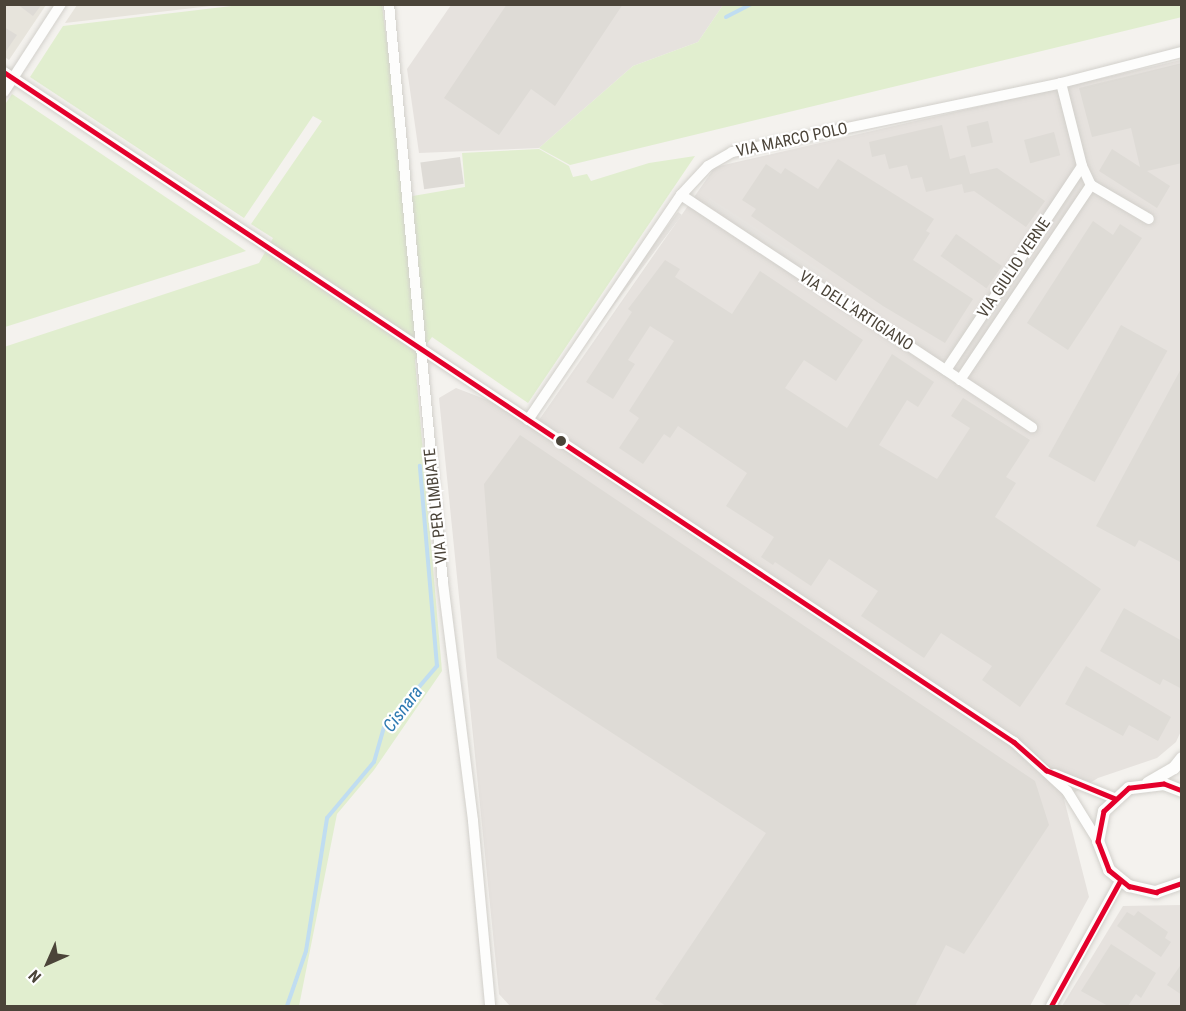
<!DOCTYPE html>
<style>
body{margin:0}
#map{position:relative;width:1186px;height:1011px;overflow:hidden;background:#f4f2ee;font-family:"Roboto Condensed",sans-serif}
div>[style]{position:absolute}
.residential>*{inset:0;background:#e7e4dc}
.industrial>*{inset:0;background:#e6e2de}
.green>*{inset:0;background:#e1eecf}
.parking>*{inset:0;background:#e6e3df;transform-origin:0 0}
.stream>*{height:4px;margin:-2px;padding:0 2px;transform-origin:2px;border-radius:2px;background:#c0ddf1}
.building>*{inset:0;background:#dedbd6;transform-origin:0 0}
.roads{filter:drop-shadow(0 0 2px #d2d0cb) drop-shadow(0 0 2px #d2d0cb)}
.minor>*{height:10px;margin:-5px;padding:0 5px;transform-origin:5px;border-radius:5px;background:#fdfdfc}
.tertiary>*{height:12px;margin:-6px;padding:0 6px;transform-origin:6px;border-radius:6px;background:#fdfdfc}
.bus-1>*{height:4.5px;margin:-2.25px;padding:0 2.25px;transform-origin:2.25px;border-radius:2.25px;background:#e4002b}
.dots>*{width:16px;height:16px;translate:-50% -50%;box-sizing:border-box;border:3px solid #fff;border-radius:50%}
span{translate:-50% -50%;white-space:nowrap;text-align:center;line-height:1.15;-webkit-text-stroke:4.5px #fff;paint-order:stroke}
.street-label{font-size:16px;color:#4b4439}
.water-label{font-size:18px;color:#2e7ab2;font-style:italic}
.frame{position:absolute;inset:0;border:6px solid #4b4439;pointer-events:none}
.north{position:absolute;left:18px;top:933px;width:60px;height:60px;-webkit-text-stroke:4px #fff;paint-order:stroke;rotate:225deg;font-size:16px;font-weight:700;line-height:24px;text-align:center;color:#4b4439}
.north::after{content:'';display:block;margin:auto;width:21px;height:27px;background:#4b4439;clip-path:polygon(50% 0,100% 100%,50% 72%,0 100%)}
</style>
<div id="map">
<div class="residential">
<div style="clip-path:polygon(5px 5px,46px 5px,9px 60px,5px 57px)"></div>
<div style="clip-path:polygon(77px 5px,77px 4px,219px 5px,65px 23px)"></div>
</div>
<div class="industrial">
<div style="clip-path:polygon(451px 5px,723px 5px,698px 42px,633px 66px,539px 148px,419px 153px,407px 69px)"></div>
<div style="clip-path:polygon(1181px 60px,1181px 731px,1176px 742px,1157px 758px,1098px 778px,1064px 799px,1089px 897px,1030px 1006px,510px 1006px,499px 994px,439px 398px,456px 388px,539px 420px,715px 167px)"></div>
<div style="clip-path:polygon(1181px 905px,1181px 1006px,1062px 1006px,1123px 906px)"></div>
</div>
<div class="green">
<div style="clip-path:polygon(240px 5px,382px 5px,407px 197px,465px 187px,462px 153px,539px 149px,569px 166px,573px 177px,587px 174px,591px 181px,649px 163px,695px 156px,528px 403px,432px 337px,415px 360px,442px 671px,374px 770px,337px 814px,299px 1006px,5px 1006px,4px 347px,259px 263px,273px 238px,251px 224px,322px 121px,313px 116px,244px 218px,30px 77px,63px 26px)"></div>
<div style="clip-path:polygon(723px 5px,1181px 4px,1182px 17px,570px 165px,539px 148px,633px 66px,698px 42px)"></div>
<div style="clip-path:polygon(12px 94px,246px 251px,5px 327px,4px 106px)"></div>
</div>
<div class="parking">
<div style="left:710px;top:198px;width:141px;height:7px;rotate:33deg"></div>
<div style="left:678px;top:212px;width:5px;height:247px;rotate:37deg"></div>
<div style="left:1029px;top:257px;width:9px;height:79px;rotate:36deg"></div>
</div>
<div class="stream">
<div style="left:726px;top:17px;width:29px;rotate:-27deg"></div>
<div style="left:287px;top:1006px;width:58px;rotate:-70.9deg"></div>
<div style="left:306px;top:951px;width:135px;rotate:-81deg"></div>
<div style="left:327px;top:818px;width:73px;rotate:-50deg"></div>
<div style="left:374px;top:762px;width:35px;rotate:-74deg"></div>
<div style="left:384px;top:728px;width:82px;rotate:-49.5deg"></div>
<div style="left:437px;top:666px;width:201px;rotate:-94.9deg"></div>
</div>
<div class="building">
<div style="clip-path:polygon(17px 4px,42px 4px,33px 16px)"></div>
<div style="clip-path:polygon(507px 4px,623px 4px,555px 106px,531px 89px,499px 135px,444px 98px)"></div>
<div style="clip-path:polygon(4px 27px,17px 35px,4px 54px)"></div>
<div style="clip-path:polygon(1182px 63px,1182px 163px,1147px 171px,1170px 186px,1157px 208px,1099px 171px,1112px 149px,1140px 167px,1131px 128px,1092px 137px,1079px 88px)"></div>
<div style="left:988px;top:121px;width:22px;height:22px;rotate:77deg"></div>
<div style="clip-path:polygon(942px 125px,950px 159px,965px 155px,970px 174px,997px 168px,1045px 201px,1026px 227px,974px 191px,964px 193px,962px 184px,926px 192px,922px 177px,911px 179px,907px 165px,889px 169px,885px 154px,872px 157px,869px 142px)"></div>
<div style="left:1054px;top:132px;width:24px;height:31px;rotate:75deg"></div>
<div style="left:460px;top:157px;width:27px;height:40px;rotate:82deg"></div>
<div style="clip-path:polygon(838px 159px,934px 219px,926px 231px,930px 233px,913px 260px,973px 299px,945px 343px,883px 306px,751px 216px,756px 209px,742px 200px,766px 164px,781px 174px,785px 168px,818px 189px)"></div>
<div style="clip-path:polygon(1093px 221px,1113px 235px,1120px 224px,1142px 238px,1068px 350px,1027px 323px)"></div>
<div style="left:956px;top:234px;width:56px;height:27px;rotate:35deg"></div>
<div style="clip-path:polygon(665px 260px,680px 269px,675px 277px,732px 314px,760px 271px,863px 340px,836px 381px,804px 360px,785px 388px,847px 428px,892px 354px,934px 382px,918px 407px,907px 400px,879px 445px,937px 479px,970px 428px,951px 416px,963px 398px,1030px 440px,1006px 477px,1016px 483px,995px 517px,1101px 589px,1020px 707px,982px 680px,992px 666px,941px 633px,924px 658px,861px 616px,878px 591px,829px 559px,811px 586px,775px 562px,773px 565px,761px 557px,774px 537px,726px 506px,747px 473px,678px 426px,670px 438px,664px 434px,643px 464px,619px 448px,639px 418px,629px 411px,674px 341px,650px 326px,628px 360px,635px 364px,613px 399px,586px 382px,632px 312px,628px 309px)"></div>
<div style="left:1121px;top:325px;width:53px;height:150px;rotate:29deg"></div>
<div style="clip-path:polygon(1182px 367px,1182px 563px,1139px 540px,1135px 547px,1096px 526px)"></div>
<div style="clip-path:polygon(520px 435px,1035px 781px,1049px 825px,964px 954px,946px 945px,915px 1006px,666px 1006px,655px 999px,766px 833px,497px 658px,484px 484px)"></div>
<div style="clip-path:polygon(1124px 608px,1182px 641px,1182px 689px,1163px 679px,1160px 685px,1100px 651px)"></div>
<div style="clip-path:polygon(1086px 666px,1171px 717px,1158px 741px,1129px 725px,1123px 736px,1065px 704px)"></div>
<div style="clip-path:polygon(1138px 911px,1168px 932px,1165px 938px,1171px 942px,1161px 957px,1117px 926px,1127px 912px,1134px 916px)"></div>
<div style="clip-path:polygon(1111px 944px,1156px 973px,1141px 998px,1136px 994px,1128px 1006px,1108px 1006px,1081px 991px)"></div>
<div style="clip-path:polygon(1182px 963px,1182px 995px,1167px 985px)"></div>
</div>
<div class="roads">
<div class="minor">
<div style="left:389px;top:4px;width:582px;rotate:84.67deg"></div>
<div style="left:443px;top:583px;width:240px;rotate:82.8deg"></div>
<div style="left:473px;top:821px;width:186px;rotate:84.7deg"></div>
<div style="left:4px;top:72px;width:1212px;rotate:33.56deg"></div>
<div style="left:1014px;top:742px;width:72px;rotate:42.8deg"></div>
<div style="left:1067px;top:791px;width:59px;rotate:58.2deg"></div>
<div style="left:1061px;top:83px;width:86px;rotate:75.8deg"></div>
<div style="left:1082px;top:166px;width:21px;rotate:65deg"></div>
<div style="left:1091px;top:185px;width:67px;rotate:30.4deg"></div>
<div style="left:4px;top:92px;width:105px;rotate:-57.1deg"></div>
<div style="left:681px;top:195px;width:421px;rotate:33.5deg"></div>
<div style="left:946px;top:370px;width:245px;rotate:-56.3deg"></div>
<div style="left:960px;top:380px;width:235px;rotate:-56.1deg"></div>
<div style="left:528px;top:420px;width:272px;rotate:-55.8deg"></div>
<div style="left:681px;top:195px;width:40px;rotate:-47deg"></div>
<div style="left:708px;top:166px;width:28px;rotate:-30deg"></div>
<div style="left:732px;top:152px;width:336px;rotate:-11.8deg"></div>
<div style="left:1061px;top:83px;width:125px;rotate:-14.4deg"></div>
<div style="left:1054px;top:774px;width:65px;rotate:21.8deg"></div>
<div style="left:1051px;top:1006px;width:143px;rotate:-61.1deg"></div>
</div>
<div class="tertiary">
<div style="left:1148px;top:783px;width:30px;rotate:-30deg"></div>
<div style="left:1174px;top:768px;width:13px;rotate:-51deg"></div>
<div style="left:1182px;top:791px;width:19px;rotate:-159deg"></div>
<div style="left:1164px;top:784px;width:35px;rotate:173deg"></div>
<div style="left:1129px;top:788px;width:34px;rotate:137deg"></div>
<div style="left:1104px;top:811px;width:31px;rotate:101deg"></div>
<div style="left:1098px;top:841px;width:31px;rotate:69deg"></div>
<div style="left:1109px;top:870px;width:26px;rotate:39deg"></div>
<div style="left:1129px;top:886px;width:28px;rotate:13deg"></div>
<div style="left:1156px;top:892px;width:28px;rotate:-19deg"></div>
</div>
</div>
<div class="bus-1">
<div style="left:4px;top:72px;width:1212px;rotate:33.56deg"></div>
<div style="left:1014px;top:742px;width:43px;rotate:41.2deg"></div>
<div style="left:1046px;top:770px;width:74px;rotate:22.4deg"></div>
<div style="left:1182px;top:791px;width:19px;rotate:-159deg"></div>
<div style="left:1164px;top:784px;width:35px;rotate:173deg"></div>
<div style="left:1129px;top:788px;width:34px;rotate:137deg"></div>
<div style="left:1104px;top:811px;width:31px;rotate:101deg"></div>
<div style="left:1098px;top:841px;width:31px;rotate:69deg"></div>
<div style="left:1109px;top:870px;width:26px;rotate:39deg"></div>
<div style="left:1129px;top:886px;width:28px;rotate:13deg"></div>
<div style="left:1156px;top:892px;width:28px;rotate:-19deg"></div>
<div style="left:1051px;top:1006px;width:143px;rotate:-61.1deg"></div>
</div>
<div class="dots">
<div style="left:561px;top:441px;background:#4b4439"></div>
</div>
<div class="street-label">
<span style="left:792px;top:140px;rotate:-12deg">VIA MARCO POLO</span>
<span style="left:1014px;top:268px;rotate:-56deg">VIA GIULIO VERNE</span>
<span style="left:856px;top:311px;rotate:33deg">VIA DELL'ARTIGIANO</span>
<span style="left:436px;top:506px;rotate:-96deg">VIA PER LIMBIATE</span>
</div>
<div class="water-label">
<span style="left:403px;top:709px;rotate:-53deg">Cisnara</span>
</div>
<div class="frame"></div>
<div class="north">N</div>
</div>
